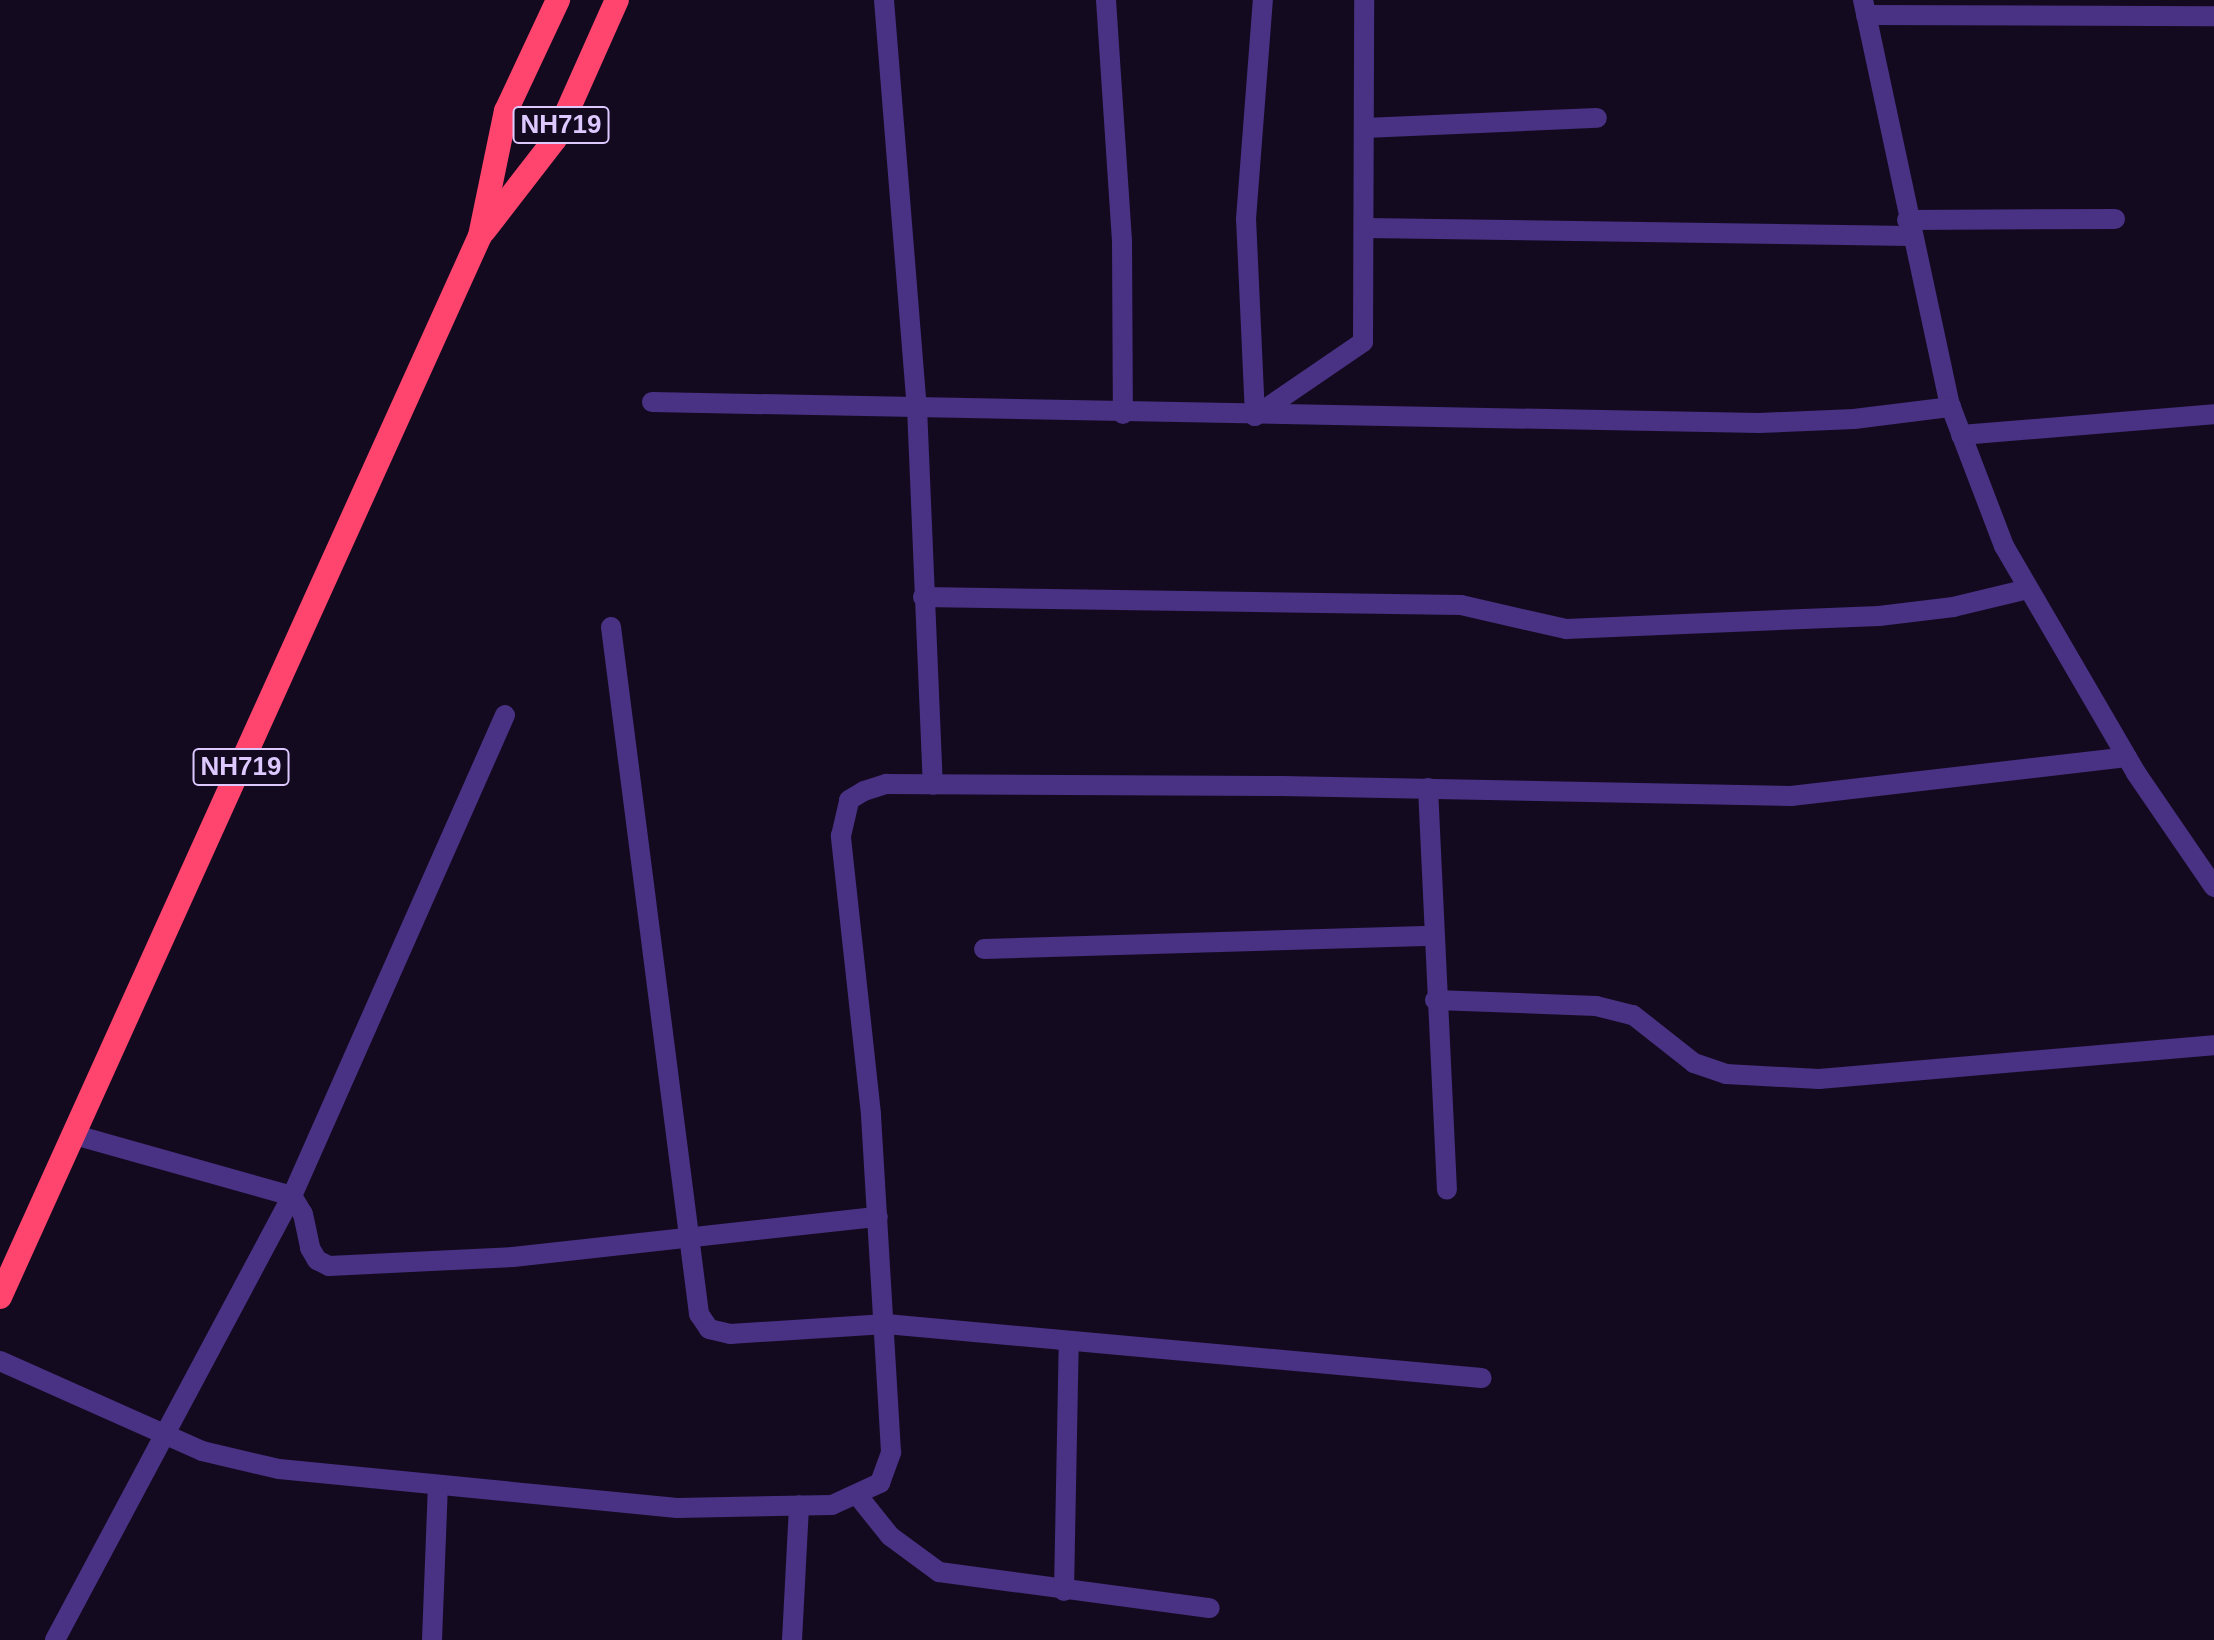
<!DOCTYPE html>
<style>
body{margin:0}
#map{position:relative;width:2214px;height:1640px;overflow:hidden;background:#130a20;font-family:Helvetica,sans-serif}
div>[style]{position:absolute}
.street>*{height:20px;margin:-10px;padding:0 10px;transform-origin:10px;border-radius:10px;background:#493183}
.highway>*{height:24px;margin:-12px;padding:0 12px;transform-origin:12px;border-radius:12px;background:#ff446d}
span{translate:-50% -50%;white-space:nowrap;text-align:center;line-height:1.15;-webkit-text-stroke:7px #130a20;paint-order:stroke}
.shield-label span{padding:2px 6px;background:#130a20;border:2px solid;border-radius:6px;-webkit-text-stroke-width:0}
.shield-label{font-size:26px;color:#ddc9ff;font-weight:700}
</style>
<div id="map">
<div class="street">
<div style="left:884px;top:0;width:408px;rotate:85.4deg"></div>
<div style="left:917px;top:407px;width:378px;rotate:87.6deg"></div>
<div style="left:1106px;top:0;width:243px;rotate:86.2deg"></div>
<div style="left:1122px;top:242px;width:172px;rotate:89.7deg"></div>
<div style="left:1863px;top:0;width:411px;rotate:77.9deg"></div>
<div style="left:1949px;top:402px;width:154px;rotate:69.1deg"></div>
<div style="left:2004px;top:546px;width:263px;rotate:59.8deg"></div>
<div style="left:2136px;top:773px;width:138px;rotate:55.6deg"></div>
<div style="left:1866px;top:15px;width:348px;rotate:0.2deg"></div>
<div style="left:1365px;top:128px;width:232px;rotate:-2.5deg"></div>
<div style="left:1907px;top:220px;width:208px;rotate:-0.3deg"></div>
<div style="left:1366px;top:228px;width:544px;rotate:0.84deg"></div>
<div style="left:652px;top:402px;width:1107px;rotate:1.09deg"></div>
<div style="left:1759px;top:423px;width:95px;rotate:-2.4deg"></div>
<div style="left:1854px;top:419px;width:98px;rotate:-7.1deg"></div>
<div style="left:1255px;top:416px;width:131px;rotate:-34.4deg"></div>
<div style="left:1363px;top:342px;width:342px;rotate:-89.8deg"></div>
<div style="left:1255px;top:416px;width:197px;rotate:-92.6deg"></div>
<div style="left:1246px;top:219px;width:220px;rotate:-85.6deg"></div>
<div style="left:1961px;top:435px;width:254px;rotate:-4.7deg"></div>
<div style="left:923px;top:597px;width:538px;rotate:0.85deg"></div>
<div style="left:1461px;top:605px;width:108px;rotate:12.9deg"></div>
<div style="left:1566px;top:629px;width:313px;rotate:-2.4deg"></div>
<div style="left:1879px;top:616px;width:75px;rotate:-6.9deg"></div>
<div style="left:1953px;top:607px;width:77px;rotate:-13.5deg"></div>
<div style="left:611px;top:627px;width:693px;rotate:82.7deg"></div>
<div style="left:699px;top:1314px;width:18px;rotate:56deg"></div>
<div style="left:709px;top:1329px;width:22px;rotate:13deg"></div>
<div style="left:730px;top:1334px;width:156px;rotate:-3.7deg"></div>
<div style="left:886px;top:1324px;width:598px;rotate:5.18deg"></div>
<div style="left:1428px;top:788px;width:402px;rotate:87.3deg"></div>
<div style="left:984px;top:949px;width:449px;rotate:-1.7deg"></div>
<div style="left:1435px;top:1000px;width:161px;rotate:2.1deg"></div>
<div style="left:1596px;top:1006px;width:38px;rotate:14deg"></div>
<div style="left:1633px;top:1015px;width:78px;rotate:38.2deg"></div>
<div style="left:1694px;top:1063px;width:34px;rotate:19deg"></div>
<div style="left:1726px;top:1074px;width:93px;rotate:3.1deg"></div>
<div style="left:1819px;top:1079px;width:396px;rotate:-4.9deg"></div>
<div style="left:75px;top:1135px;width:225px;rotate:15.7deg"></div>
<div style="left:292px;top:1196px;width:21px;rotate:59deg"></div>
<div style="left:303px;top:1214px;width:35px;rotate:78deg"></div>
<div style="left:310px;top:1248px;width:14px;rotate:60deg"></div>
<div style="left:317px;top:1260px;width:13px;rotate:27deg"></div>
<div style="left:329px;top:1266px;width:184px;rotate:-2.8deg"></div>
<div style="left:513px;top:1257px;width:367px;rotate:-6.3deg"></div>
<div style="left:0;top:1361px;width:221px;rotate:24deg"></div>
<div style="left:202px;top:1451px;width:79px;rotate:13.2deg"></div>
<div style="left:279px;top:1469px;width:400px;rotate:5.6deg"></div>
<div style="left:677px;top:1508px;width:155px;rotate:-1.1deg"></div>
<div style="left:832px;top:1505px;width:53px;rotate:-24.6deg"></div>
<div style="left:880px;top:1483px;width:33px;rotate:-70deg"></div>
<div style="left:891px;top:1452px;width:339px;rotate:-93.4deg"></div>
<div style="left:871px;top:1114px;width:280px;rotate:-96.2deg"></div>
<div style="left:841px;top:836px;width:37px;rotate:-77deg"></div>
<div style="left:849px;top:800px;width:17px;rotate:-31deg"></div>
<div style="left:864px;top:791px;width:23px;rotate:-18deg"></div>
<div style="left:886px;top:784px;width:396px;rotate:0.3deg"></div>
<div style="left:1282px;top:786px;width:509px;rotate:1.13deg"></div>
<div style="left:1791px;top:796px;width:338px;rotate:-6.6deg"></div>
<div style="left:858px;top:1496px;width:51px;rotate:51.3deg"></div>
<div style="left:890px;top:1536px;width:61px;rotate:36.3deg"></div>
<div style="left:939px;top:1572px;width:273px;rotate:7.6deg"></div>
<div style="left:1064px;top:1591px;width:250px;rotate:-88.9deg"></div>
<div style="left:55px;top:1640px;width:503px;rotate:-61.91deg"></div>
<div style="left:292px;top:1196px;width:526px;rotate:-66.11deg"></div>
<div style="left:432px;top:1640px;width:154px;rotate:-87.8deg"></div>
<div style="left:792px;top:1640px;width:135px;rotate:-87deg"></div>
</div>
<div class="highway">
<div style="left:484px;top:231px;width:116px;rotate:-52.3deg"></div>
<div style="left:555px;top:139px;width:152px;rotate:-66deg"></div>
<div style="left:0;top:1297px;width:1165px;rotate:-65.66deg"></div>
<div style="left:480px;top:236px;width:128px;rotate:-78.3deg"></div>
<div style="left:506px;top:111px;width:123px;rotate:-64.9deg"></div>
</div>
<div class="shield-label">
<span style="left:561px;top:125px">NH719</span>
<span style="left:241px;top:767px">NH719</span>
</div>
</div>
